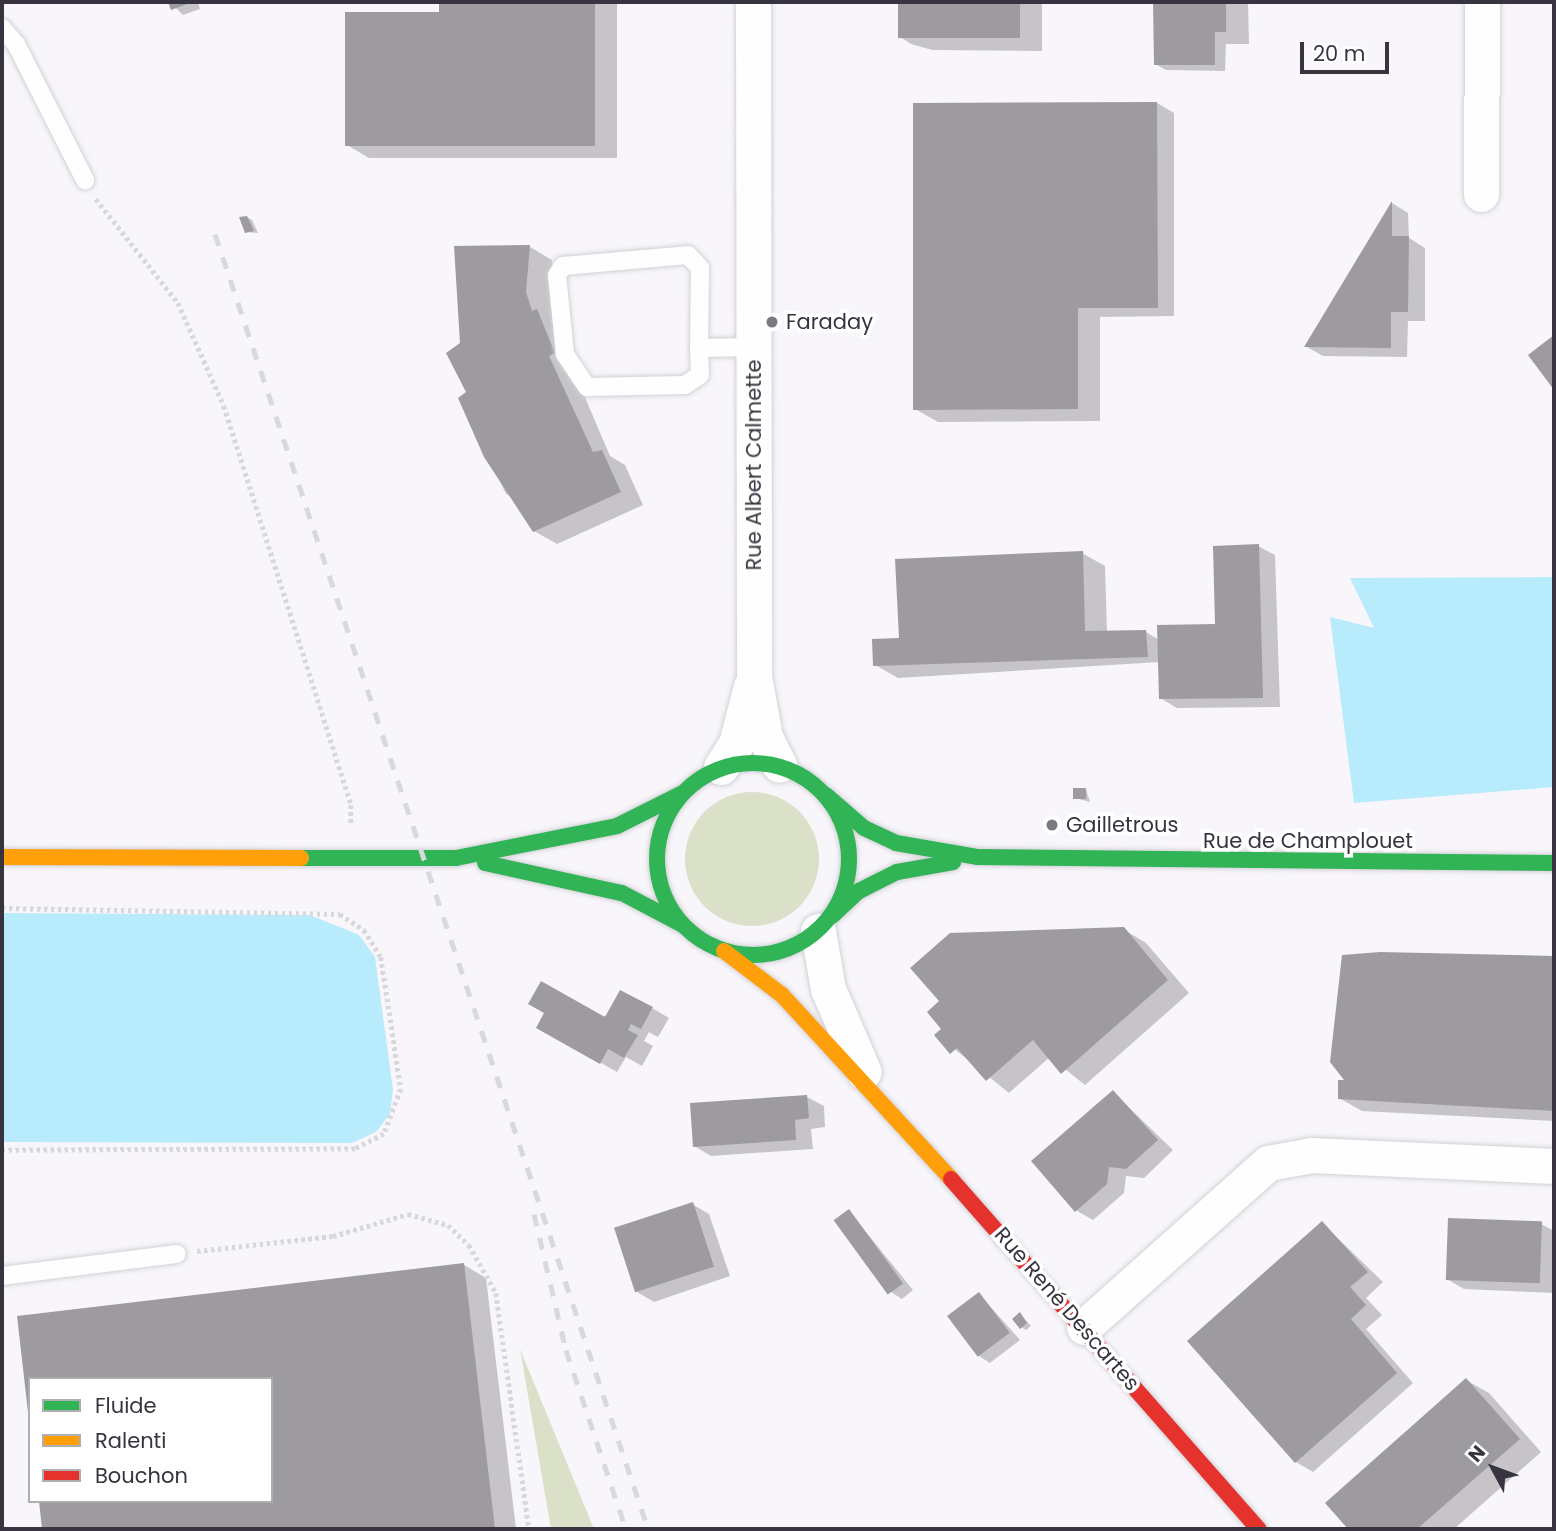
<!DOCTYPE html>
<meta charset="utf-8">
<style>
body{margin:0}
#map{position:relative;width:1556px;height:1531px;overflow:hidden;background:#f8f6fa;font-family:Poppins,sans-serif}
div>[style]{position:absolute}
.green>*{inset:0;background:#dbe1c9}
.round{border-radius:50%}
.water>*{inset:0;background:#b8ebfb}
.shadow>*{inset:0;background:#0003}
.building>*{inset:0;background:#9d9aa0;transform-origin:0 0}
.path>*{height:4.5px;margin-top:-2.25px;transform-origin:0;background:repeating-linear-gradient(90deg,#d8d7d9 0 3.5px,transparent 0 7px)}
.roads{filter:drop-shadow(0 0 2px #d3d1d7) drop-shadow(0 0 2px #d3d1d7)}
.lane>*{height:18px;margin:-9px;padding:0 9px;transform-origin:9px;border-radius:9px;background:#fefefe}
.street>*{height:35px;margin:-17.5px;padding:0 17.5px;transform-origin:17.5px;border-radius:17.5px;background:#fefefe}
.fast>*{height:16px;margin:-8px;padding:0 8px;transform-origin:8px;border-radius:8px;background:#30b455}
.fast>.ring{margin:-8px;padding:0;box-sizing:content-box;background:none;border:16px solid #30b455;border-radius:50%}
.slow>*{height:16px;margin:-8px;padding:0 8px;transform-origin:8px;border-radius:8px;background:#ff9f0a}
.jam>*{height:16px;margin:-8px;padding:0 8px;transform-origin:8px;border-radius:8px;background:#e5322d}
.rail>*{height:5px;margin-top:-2.5px;transform-origin:0;background:repeating-linear-gradient(90deg,#d9d8da 0 12px,transparent 0 24px)}
.dots>*{width:19px;height:19px;translate:-50% -50%;box-sizing:border-box;border:4px solid #fff;border-radius:50%}
span{translate:-50% -50%;white-space:nowrap;text-align:center;line-height:1.15;-webkit-text-stroke:7px #fff;paint-order:stroke}
.poi-label{font-size:21px;color:#38343f}
.left{translate:0 -50%;text-align:left}
.street-label{font-size:21px;color:#38343f}
.frame{position:absolute;inset:0;border:4px solid #38343f;pointer-events:none}
.legend{position:absolute;left:28px;top:1377px;width:245px;height:126px;box-sizing:border-box;background:#fff;border:2px solid #afaeb2;margin:0;padding:9px 12px;list-style:none;font-size:21px;color:#38343f}
.legend li{display:flex;align-items:center;gap:14px;height:35px}
.legend b{width:35px;border:2px solid #afaeb2}
.north{position:absolute;left:1458px;top:1433px;width:70px;height:70px;-webkit-text-stroke:5px #fff;paint-order:stroke;rotate:311deg;font-size:19px;font-weight:700;line-height:28px;text-align:center;color:#38343f}
.north::after{content:'';display:block;margin:auto;width:24px;height:32px;background:#38343f;clip-path:polygon(50% 0,100% 100%,50% 72%,0 100%)}
.scale{position:absolute;left:1300px;top:42px;width:89px;height:32px;box-sizing:border-box;border:4px solid #38343f;border-top:0;padding-left:9px;font-size:21px;line-height:24px;white-space:nowrap;color:#38343f;-webkit-text-stroke:5px #fff;paint-order:stroke}
</style>
<div id="map">
<div class="green">
<div class="round" style="left:685px;top:792px;width:134px;height:134px"></div>
<div style="clip-path:polygon(520px 1349px,594px 1529px,551px 1529px)"></div>
</div>
<div class="water">
<div style="clip-path:polygon(1554px 577px,1554px 787px,1354px 803px,1330px 617px,1374px 628px,1350px 578px)"></div>
<div style="clip-path:polygon(2px 913px,310px 915px,359px 935px,375px 957px,393px 1090px,390px 1114px,376px 1132px,352px 1143px,2px 1142px)"></div>
</div>
<div class="shadow">
<div style="clip-path:polygon(170px 2px,198px 2px,200px 9px,183px 15px)"></div>
<div style="clip-path:polygon(441px 2px,617px 2px,617px 158px,369px 158px,347px 145px,441px 14px)"></div>
<div style="clip-path:polygon(900px 2px,1042px 2px,1042px 51px,932px 50px,911px 44px,900px 37px)"></div>
<div style="clip-path:polygon(1155px 2px,1248px 2px,1249px 44px,1226px 44px,1225px 71px,1166px 70px,1155px 64px)"></div>
<div style="clip-path:polygon(1157px 103px,1174px 113px,1174px 316px,1100px 317px,1100px 421px,938px 422px,915px 409px)"></div>
<div style="clip-path:polygon(1392px 203px,1408px 213px,1409px 238px,1425px 248px,1425px 321px,1408px 321px,1407px 357px,1323px 356px,1307px 347px)"></div>
<div style="clip-path:polygon(247px 217px,252px 220px,258px 233px,246px 232px)"></div>
<div style="clip-path:polygon(530px 247px,552px 260px,552px 320px,610px 456px,625px 465px,643px 505px,557px 544px,534px 531px,520px 503px,506px 494px,460px 398px,468px 393px,462px 344px)"></div>
<div style="clip-path:polygon(1258px 546px,1275px 555px,1280px 707px,1177px 708px,1160px 698px,1160px 662px,898px 678px,875px 665px,901px 640px,1082px 553px,1105px 566px,1107px 633px,1146px 632px,1159px 640px,1216px 626px)"></div>
<div style="clip-path:polygon(1086px 789px,1090px 802px,1075px 798px)"></div>
<div style="clip-path:polygon(1123px 929px,1146px 943px,1189px 993px,1085px 1085px,1050px 1057px,1009px 1093px,937px 1035px)"></div>
<div style="clip-path:polygon(1343px 957px,1554px 958px,1554px 1121px,1362px 1111px,1339px 1098px,1348px 1082px,1332px 1061px)"></div>
<div style="clip-path:polygon(652px 1008px,669px 1018px,658px 1037px,649px 1032px,644px 1041px,653px 1046px,642px 1066px,626px 1057px,617px 1072px,538px 1027px)"></div>
<div style="clip-path:polygon(1113px 1092px,1173px 1150px,1144px 1178px,1126px 1176px,1124px 1193px,1093px 1220px,1077px 1211px)"></div>
<div style="clip-path:polygon(807px 1097px,824px 1106px,825px 1127px,811px 1129px,813px 1149px,711px 1156px,694px 1146px)"></div>
<div style="clip-path:polygon(692px 1204px,709px 1214px,730px 1276px,654px 1302px,637px 1292px)"></div>
<div style="clip-path:polygon(849px 1211px,913px 1290px,902px 1299px,891px 1292px)"></div>
<div style="clip-path:polygon(1322px 1223px,1383px 1282px,1366px 1298px,1382px 1315px,1366px 1329px,1413px 1383px,1313px 1472px,1296px 1462px,1190px 1341px)"></div>
<div style="clip-path:polygon(1541px 1224px,1554px 1231px,1554px 1293px,1464px 1289px,1447px 1279px)"></div>
<div style="clip-path:polygon(464px 1265px,486px 1278px,516px 1529px,43px 1529px,40px 1501px,271px 1501px,271px 1379px,30px 1379px,30px 1413px,19px 1318px)"></div>
<div style="clip-path:polygon(979px 1294px,1020px 1340px,990px 1363px,979px 1356px)"></div>
<div style="clip-path:polygon(1020px 1314px,1031px 1326px,1026px 1330px,1021px 1327px)"></div>
<div style="clip-path:polygon(1466px 1380px,1489px 1393px,1541px 1452px,1454px 1529px,1350px 1529px,1327px 1503px)"></div>
</div>
<div class="building">
<div style="clip-path:polygon(168px 2px,193px 2px,171px 10px)"></div>
<div style="clip-path:polygon(439px 2px,595px 2px,595px 146px,345px 146px,345px 12px,439px 12px)"></div>
<div style="left:898px;top:2px;width:122px;height:36px"></div>
<div style="clip-path:polygon(1153px 2px,1226px 2px,1226px 32px,1215px 32px,1215px 65px,1154px 65px)"></div>
<div style="clip-path:polygon(1157px 102px,1158px 308px,1078px 308px,1078px 409px,913px 410px,913px 103px)"></div>
<div style="clip-path:polygon(1392px 201px,1392px 236px,1409px 236px,1408px 312px,1391px 312px,1391px 348px,1304px 347px)"></div>
<div style="clip-path:polygon(247px 216px,254px 231px,245px 233px,239px 217px)"></div>
<div style="clip-path:polygon(530px 245px,526px 292px,532px 311px,537px 309px,555px 353px,549px 356px,593px 452px,602px 450px,621px 492px,533px 532px,484px 457px,458px 398px,466px 392px,446px 353px,460px 343px,454px 246px)"></div>
<div style="clip-path:polygon(1554px 335px,1554px 390px,1528px 355px)"></div>
<div style="clip-path:polygon(1259px 544px,1263px 698px,1159px 699px,1157px 625px,1215px 624px,1213px 546px)"></div>
<div style="clip-path:polygon(1083px 551px,1085px 631px,1146px 630px,1148px 657px,873px 666px,872px 639px,899px 638px,895px 559px)"></div>
<div style="left:1073px;top:788px;width:13px;height:11px"></div>
<div style="clip-path:polygon(1124px 927px,1168px 980px,1061px 1074px,1033px 1040px,986px 1081px,957px 1048px,950px 1054px,934px 1035px,941px 1029px,927px 1012px,939px 1001px,910px 968px,950px 933px)"></div>
<div style="clip-path:polygon(1380px 952px,1554px 956px,1554px 1111px,1338px 1099px,1338px 1080px,1344px 1080px,1330px 1062px,1342px 955px)"></div>
<div style="clip-path:polygon(541px 981px,605px 1017px,620px 990px,653px 1007px,641px 1029px,631px 1024px,628px 1030px,638px 1035px,624px 1058px,608px 1049px,600px 1064px,536px 1028px,544px 1013px,528px 1004px)"></div>
<div style="clip-path:polygon(1113px 1090px,1158px 1140px,1126px 1169px,1109px 1167px,1107px 1184px,1075px 1212px,1031px 1161px)"></div>
<div style="clip-path:polygon(807px 1095px,809px 1118px,795px 1120px,796px 1140px,693px 1147px,690px 1103px)"></div>
<div style="left:693px;top:1202px;width:68px;height:83px;rotate:72deg"></div>
<div style="left:849px;top:1209px;width:92px;height:19px;rotate:54deg"></div>
<div style="left:1448px;top:1218px;width:94px;height:62px;rotate:2deg"></div>
<div style="clip-path:polygon(1322px 1221px,1368px 1272px,1350px 1287px,1366px 1305px,1351px 1319px,1397px 1373px,1295px 1463px,1187px 1341px)"></div>
<div style="clip-path:polygon(464px 1263px,495px 1529px,42px 1529px,39px 1501px,271px 1501px,271px 1379px,30px 1379px,28px 1412px,17px 1316px)"></div>
<div style="left:979px;top:1292px;width:51px;height:40px;rotate:53deg"></div>
<div style="clip-path:polygon(1020px 1312px,1027px 1323px,1020px 1329px,1012px 1319px)"></div>
<div style="clip-path:polygon(1466px 1378px,1520px 1439px,1417px 1529px,1348px 1529px,1325px 1503px)"></div>
</div>
<div class="path">
<div style="left:96px;top:199px;width:132px;rotate:51.7deg"></div>
<div style="left:178px;top:303px;width:113px;rotate:65.9deg"></div>
<div style="left:224px;top:406px;width:419px;rotate:72.3deg"></div>
<div style="left:351px;top:805px;width:20px;rotate:90deg"></div>
<div style="left:2px;top:908px;width:338px;rotate:1deg"></div>
<div style="left:340px;top:914px;width:29px;rotate:34deg"></div>
<div style="left:364px;top:930px;width:32px;rotate:58deg"></div>
<div style="left:381px;top:957px;width:134px;rotate:81.4deg"></div>
<div style="left:401px;top:1089px;width:48px;rotate:110.7deg"></div>
<div style="left:384px;top:1134px;width:33px;rotate:153deg"></div>
<div style="left:355px;top:1149px;width:353px;rotate:179.8deg"></div>
<div style="left:197px;top:1251px;width:137px;rotate:-6.3deg"></div>
<div style="left:333px;top:1236px;width:78px;rotate:-16.3deg"></div>
<div style="left:408px;top:1214px;width:41px;rotate:15.4deg"></div>
<div style="left:448px;top:1225px;width:29px;rotate:44deg"></div>
<div style="left:469px;top:1245px;width:55px;rotate:60.6deg"></div>
<div style="left:496px;top:1293px;width:238px;rotate:82deg"></div>
</div>
<div class="roads">
<div class="lane">
<div style="left:2px;top:28px;width:21px;rotate:49deg"></div>
<div style="left:16px;top:44px;width:153px;rotate:63.1deg"></div>
<div style="left:699px;top:348px;width:27px;rotate:88deg"></div>
<div style="left:700px;top:375px;width:18px;rotate:146deg"></div>
<div style="left:685px;top:385px;width:98px;rotate:178.8deg"></div>
<div style="left:587px;top:387px;width:40px;rotate:-124deg"></div>
<div style="left:565px;top:354px;width:79px;rotate:-95.8deg"></div>
<div style="left:557px;top:275px;width:11px;rotate:-56deg"></div>
<div style="left:563px;top:266px;width:125px;rotate:-5deg"></div>
<div style="left:688px;top:255px;width:18px;rotate:47deg"></div>
<div style="left:700px;top:268px;width:80px;rotate:90.7deg"></div>
<div style="left:699px;top:348px;width:55px;rotate:-1deg"></div>
<div style="left:2px;top:1276px;width:176px;rotate:-7.2deg"></div>
</div>
<div class="street">
<div style="left:753px;top:2px;width:674px;rotate:89.91deg"></div>
<div style="left:754px;top:676px;width:62px;rotate:79.8deg"></div>
<div style="left:765px;top:737px;width:31px;rotate:63deg"></div>
<div style="left:1481px;top:194px;width:192px;rotate:-89.7deg"></div>
<div style="left:721px;top:767px;width:27px;rotate:-57deg"></div>
<div style="left:736px;top:744px;width:60px;rotate:-75.5deg"></div>
<div style="left:818px;top:931px;width:59px;rotate:80.2deg"></div>
<div style="left:828px;top:989px;width:90px;rotate:66.6deg"></div>
<div style="left:1084px;top:1327px;width:246px;rotate:-41.7deg"></div>
<div style="left:1268px;top:1163px;width:45px;rotate:-10.3deg"></div>
<div style="left:1312px;top:1155px;width:242px;rotate:2.6deg"></div>
</div>
<div class="fast">
<div class="ring" style="left:657px;top:763px;width:176px;height:176px"></div>
<div style="left:826px;top:795px;width:50px;rotate:41deg"></div>
<div style="left:864px;top:828px;width:35px;rotate:25deg"></div>
<div style="left:896px;top:843px;width:82px;rotate:9.8deg"></div>
<div style="left:977px;top:857px;width:577px;rotate:0.6deg"></div>
<div style="left:301px;top:858px;width:155px"></div>
<div style="left:456px;top:858px;width:164px;rotate:-11.2deg"></div>
<div style="left:617px;top:826px;width:72px;rotate:-26.6deg"></div>
<div style="left:485px;top:863px;width:140px;rotate:12.4deg"></div>
<div style="left:622px;top:893px;width:69px;rotate:27.7deg"></div>
<div style="left:832px;top:916px;width:37px;rotate:-43deg"></div>
<div style="left:859px;top:891px;width:42px;rotate:-26.6deg"></div>
<div style="left:897px;top:872px;width:57px;rotate:-10.1deg"></div>
</div>
<div class="slow">
<div style="left:2px;top:857px;width:299px;rotate:0.2deg"></div>
<div style="left:724px;top:951px;width:73px;rotate:37.2deg"></div>
<div style="left:782px;top:995px;width:250px;rotate:47.4deg"></div>
</div>
<div class="jam">
<div style="left:951px;top:1179px;width:466px;rotate:48.7deg"></div>
</div>
</div>
<div class="rail">
<div style="left:215px;top:234px;width:1365px;rotate:71.51deg"></div>
<div style="left:534px;top:1214px;width:140px;rotate:76.8deg"></div>
<div style="left:566px;top:1350px;width:189px;rotate:71.5deg"></div>
</div>
<div class="dots">
<div style="left:772px;top:322px;background:#7b7880"></div>
<div style="left:1052px;top:825px;background:#7b7880"></div>
</div>
<div class="poi-label">
<span class="left" style="left:786px;top:322px">Faraday</span>
<span class="left" style="left:1066px;top:825px">Gailletrous</span>
</div>
<div class="street-label">
<span style="left:754px;top:465px;rotate:-90deg">Rue Albert Calmette</span>
<span style="left:1308px;top:841px">Rue de Champlouet</span>
<span style="left:1067px;top:1309px;rotate:49deg">Rue René Descartes</span>
</div>
<div class="frame"></div>
<ul class="legend">
<li><b style="height:9px;background:#30b455"></b>Fluide</li>
<li><b style="height:9px;background:#ff9f0a"></b>Ralenti</li>
<li><b style="height:9px;background:#e5322d"></b>Bouchon</li>
</ul>
<div class="north">N</div>
<div class="scale">20 m</div>
</div>
